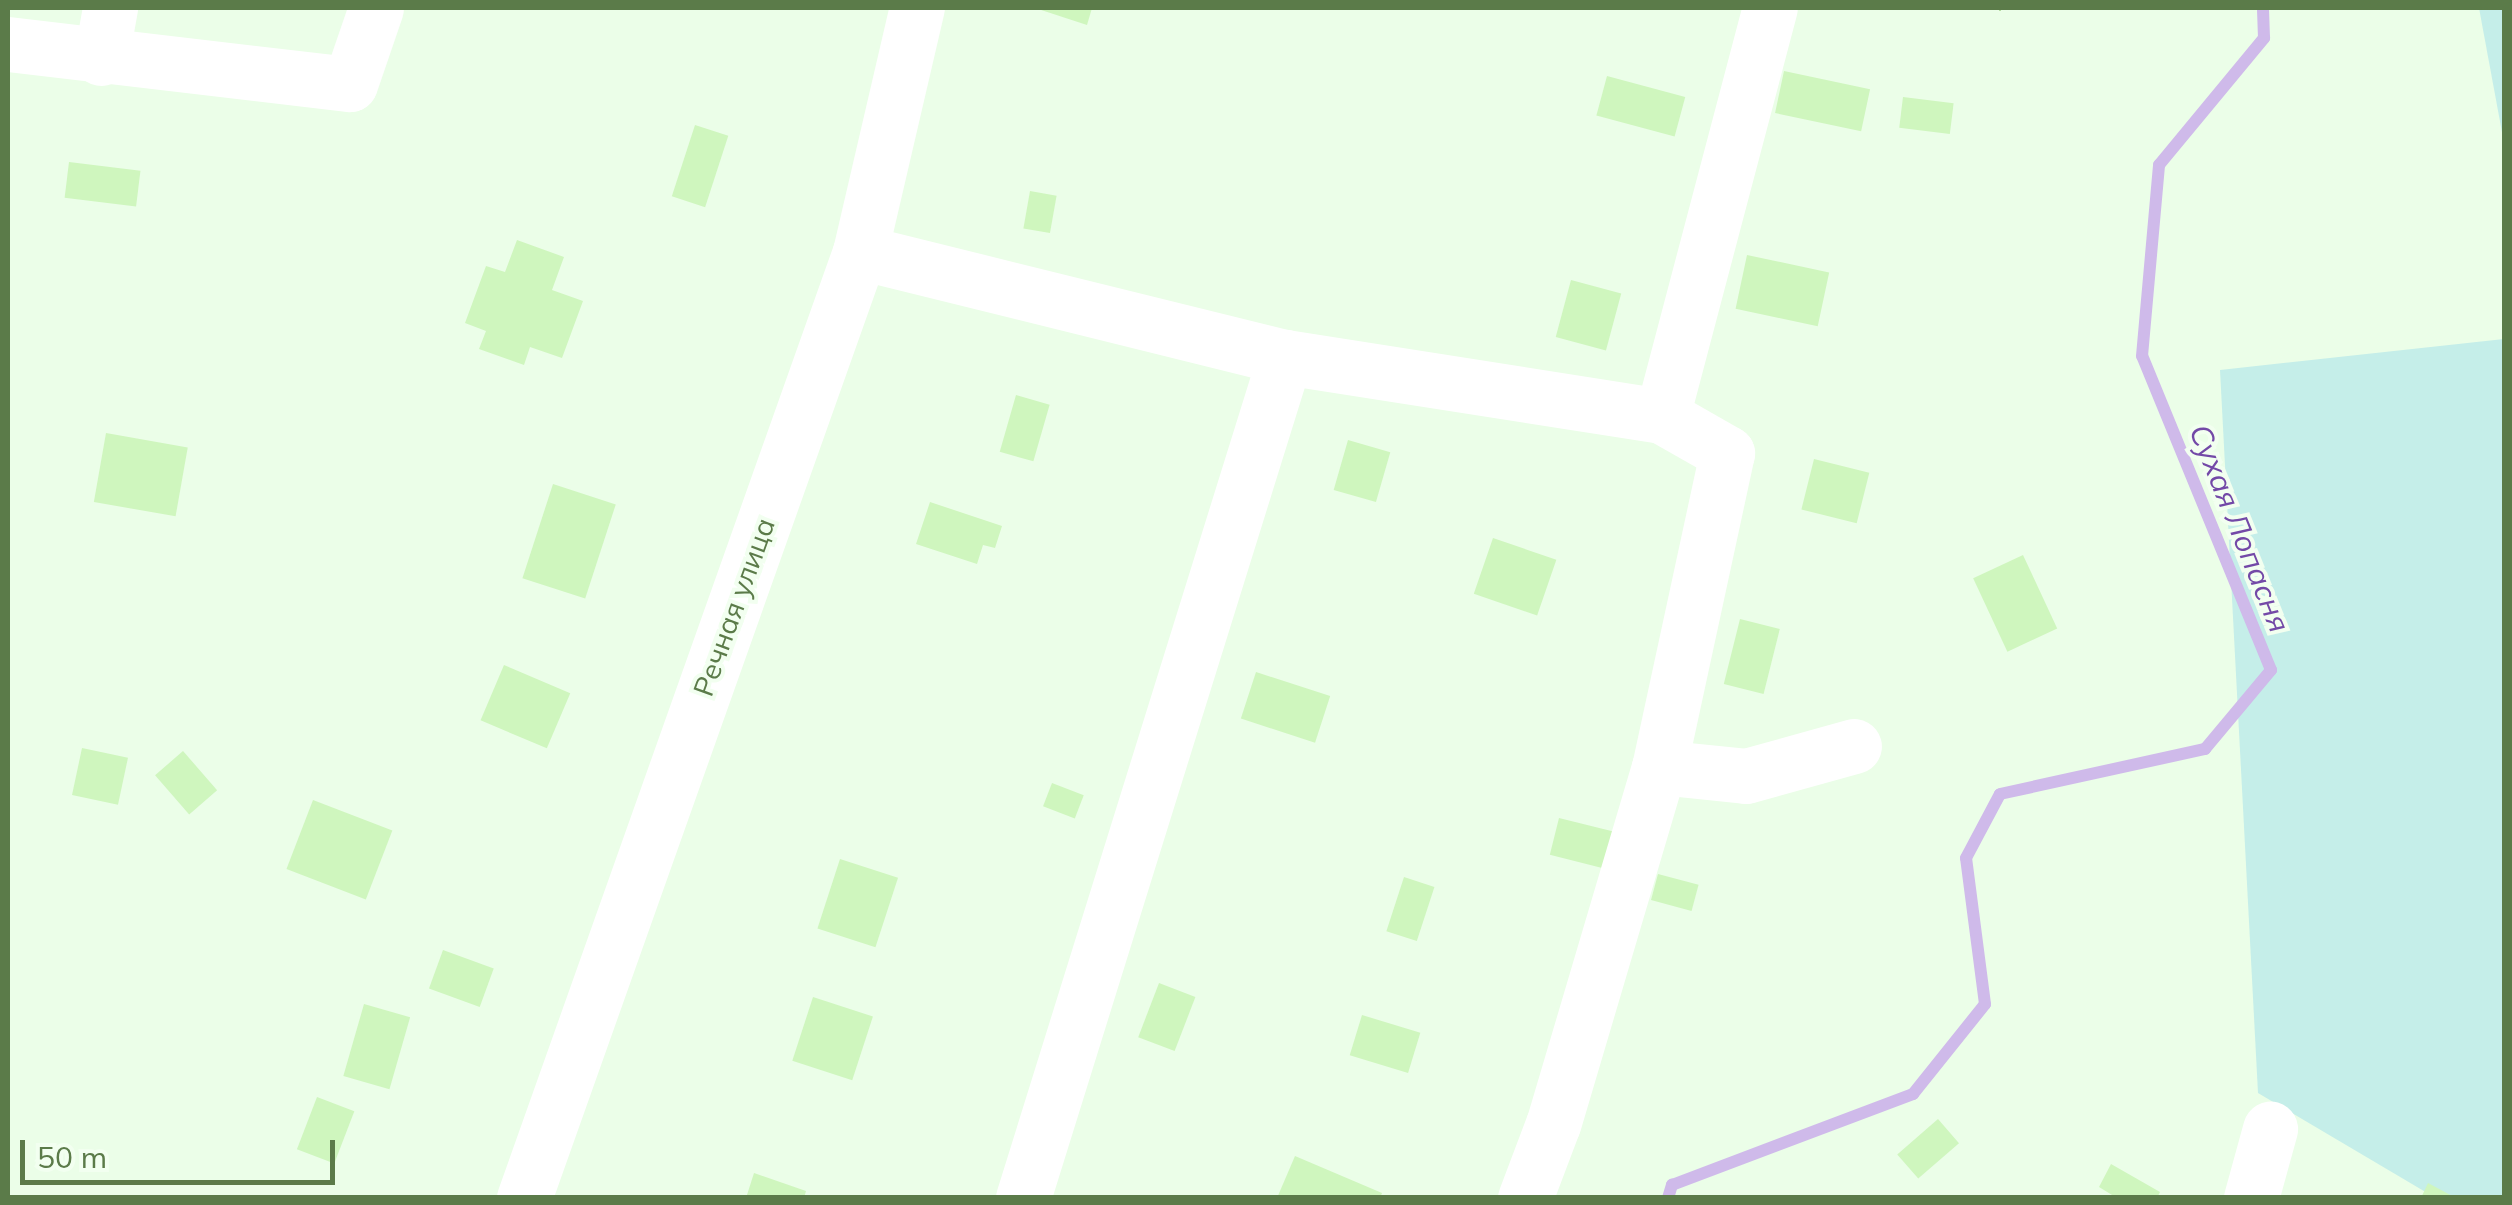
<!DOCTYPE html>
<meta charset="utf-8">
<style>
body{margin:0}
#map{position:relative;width:2512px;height:1205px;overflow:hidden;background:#ebfee8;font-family:Mulish,sans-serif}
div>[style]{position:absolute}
.green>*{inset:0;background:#c5eee9}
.stream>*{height:12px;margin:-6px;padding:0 6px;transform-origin:6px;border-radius:6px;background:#cfbaea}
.building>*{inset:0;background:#cff6be;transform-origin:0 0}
.path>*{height:6px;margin-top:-3px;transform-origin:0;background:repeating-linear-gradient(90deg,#b3dca0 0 2.5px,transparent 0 10.5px)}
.minor>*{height:55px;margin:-27.5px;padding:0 27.5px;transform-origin:27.5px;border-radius:27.5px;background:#fff}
span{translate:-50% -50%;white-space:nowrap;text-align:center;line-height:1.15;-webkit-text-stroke:8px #f2fff0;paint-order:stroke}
.street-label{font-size:28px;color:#5b7b49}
.water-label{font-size:30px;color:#7349a7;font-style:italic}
.frame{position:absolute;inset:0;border:10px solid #5b7b49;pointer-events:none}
.scale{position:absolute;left:20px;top:1140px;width:315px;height:45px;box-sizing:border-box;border:5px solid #5b7b49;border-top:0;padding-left:12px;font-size:30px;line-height:35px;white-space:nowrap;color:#5b7b49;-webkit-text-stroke:8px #f2fff0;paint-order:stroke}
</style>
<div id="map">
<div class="green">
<div style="clip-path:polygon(2479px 8px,2504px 8px,2504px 143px)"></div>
<div style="clip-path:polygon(2504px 339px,2504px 1197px,2434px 1197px,2258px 1093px,2220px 370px)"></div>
</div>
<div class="stream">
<div style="left:1668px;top:1198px;width:14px;rotate:-73deg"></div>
<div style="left:1672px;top:1185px;width:258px;rotate:-20.7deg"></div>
<div style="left:1913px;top:1094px;width:115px;rotate:-51.3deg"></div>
<div style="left:1985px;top:1004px;width:147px;rotate:-97.4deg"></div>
<div style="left:1966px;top:858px;width:72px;rotate:-62deg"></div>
<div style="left:2000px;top:794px;width:210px;rotate:-12.4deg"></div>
<div style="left:2205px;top:749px;width:103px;rotate:-50.1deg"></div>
<div style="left:2271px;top:670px;width:339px;rotate:-112.3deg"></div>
<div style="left:2142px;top:356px;width:192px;rotate:-84.9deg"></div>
<div style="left:2159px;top:165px;width:165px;rotate:-50.4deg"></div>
<div style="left:2264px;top:38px;width:30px;rotate:-92deg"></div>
</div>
<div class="building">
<div style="clip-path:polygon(1035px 8px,1092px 8px,1087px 25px)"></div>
<div style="left:1784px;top:71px;width:88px;height:43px;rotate:12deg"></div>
<div style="left:1607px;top:76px;width:81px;height:41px;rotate:15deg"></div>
<div style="left:1903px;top:97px;width:51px;height:31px;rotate:7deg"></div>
<div style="left:695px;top:125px;width:35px;height:75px;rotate:18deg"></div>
<div style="left:69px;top:162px;width:72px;height:36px;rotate:7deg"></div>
<div style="left:1030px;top:191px;width:27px;height:38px;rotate:10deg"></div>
<div style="clip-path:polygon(517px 240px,564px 257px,552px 290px,583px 301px,562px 358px,530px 347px,524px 365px,479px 349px,486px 331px,465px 323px,486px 266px,505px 272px)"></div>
<div style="left:1747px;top:255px;width:84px;height:55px;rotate:12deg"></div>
<div style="left:1571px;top:280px;width:52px;height:59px;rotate:15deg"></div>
<div style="left:1016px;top:395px;width:35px;height:59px;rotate:16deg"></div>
<div style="left:106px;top:433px;width:83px;height:70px;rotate:10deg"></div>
<div style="left:1348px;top:440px;width:44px;height:52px;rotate:16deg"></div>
<div style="left:1814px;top:459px;width:57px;height:52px;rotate:14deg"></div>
<div style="left:553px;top:484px;width:66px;height:99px;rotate:18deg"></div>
<div style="clip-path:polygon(930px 502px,1002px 526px,995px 548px,983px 545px,977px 564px,916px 544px)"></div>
<div style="left:1493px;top:538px;width:67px;height:59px;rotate:19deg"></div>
<div style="left:2023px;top:555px;width:81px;height:55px;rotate:65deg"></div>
<div style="left:1740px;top:619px;width:41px;height:67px;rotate:14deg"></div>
<div style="left:504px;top:665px;width:72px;height:60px;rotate:23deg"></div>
<div style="left:1256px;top:672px;width:78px;height:49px;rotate:18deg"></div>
<div style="left:82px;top:748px;width:47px;height:48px;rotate:12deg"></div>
<div style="left:183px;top:751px;width:52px;height:37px;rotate:49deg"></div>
<div style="left:1052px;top:783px;width:34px;height:25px;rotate:21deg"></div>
<div style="left:313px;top:800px;width:85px;height:74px;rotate:21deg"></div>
<div style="left:1559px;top:818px;width:55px;height:38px;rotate:14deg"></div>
<div style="left:840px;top:859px;width:61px;height:73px;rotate:18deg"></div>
<div style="left:1658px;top:874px;width:42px;height:27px;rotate:15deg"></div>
<div style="left:1404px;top:877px;width:32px;height:57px;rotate:18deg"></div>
<div style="left:443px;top:950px;width:54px;height:41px;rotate:20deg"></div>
<div style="left:1159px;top:983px;width:39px;height:58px;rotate:21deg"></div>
<div style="left:813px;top:997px;width:63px;height:67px;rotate:18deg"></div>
<div style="left:364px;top:1004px;width:48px;height:75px;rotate:16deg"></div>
<div style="left:1362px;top:1015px;width:61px;height:42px;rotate:17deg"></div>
<div style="left:317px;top:1097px;width:40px;height:56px;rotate:21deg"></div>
<div style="left:1938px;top:1119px;width:32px;height:54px;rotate:49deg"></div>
<div style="clip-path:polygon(1295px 1156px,1382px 1193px,1380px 1198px,1277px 1198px)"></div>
<div style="clip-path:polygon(2111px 1164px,2160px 1192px,2157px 1198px,2117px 1198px,2099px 1187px)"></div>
<div style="clip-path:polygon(754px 1173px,806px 1191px,804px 1198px,746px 1198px)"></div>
<div style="clip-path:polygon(2428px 1183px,2456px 1198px,2421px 1198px)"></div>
</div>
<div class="path">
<div style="left:1999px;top:8px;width:4px"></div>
</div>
<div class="minor">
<div style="left:8px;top:44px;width:344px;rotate:6.7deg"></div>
<div style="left:350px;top:84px;width:80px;rotate:-71.1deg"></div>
<div style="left:101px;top:58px;width:51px;rotate:-79.8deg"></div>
<div style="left:860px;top:252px;width:438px;rotate:13.9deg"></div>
<div style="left:1285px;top:357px;width:382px;rotate:8.9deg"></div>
<div style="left:1662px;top:416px;width:75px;rotate:29.6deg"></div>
<div style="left:1727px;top:453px;width:321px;rotate:102.2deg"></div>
<div style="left:1659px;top:767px;width:372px;rotate:106.5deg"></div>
<div style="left:1553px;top:1124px;width:79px;rotate:110.7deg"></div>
<div style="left:1662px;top:416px;width:422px;rotate:-75.2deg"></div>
<div style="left:1659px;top:767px;width:87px;rotate:5.9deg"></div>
<div style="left:1746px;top:776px;width:112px;rotate:-15.5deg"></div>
<div style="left:524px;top:1198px;width:1004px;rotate:-70.45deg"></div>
<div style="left:860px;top:252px;width:251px;rotate:-76.9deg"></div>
<div style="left:1023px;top:1198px;width:881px;rotate:-72.7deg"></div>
<div style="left:2251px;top:1198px;width:72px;rotate:-74.6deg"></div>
</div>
<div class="street-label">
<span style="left:734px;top:607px;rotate:-70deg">Речная улица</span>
</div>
<div class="water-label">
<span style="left:2240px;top:528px;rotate:68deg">Сухая Лопасня</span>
</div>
<div class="frame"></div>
<div class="scale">50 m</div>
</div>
